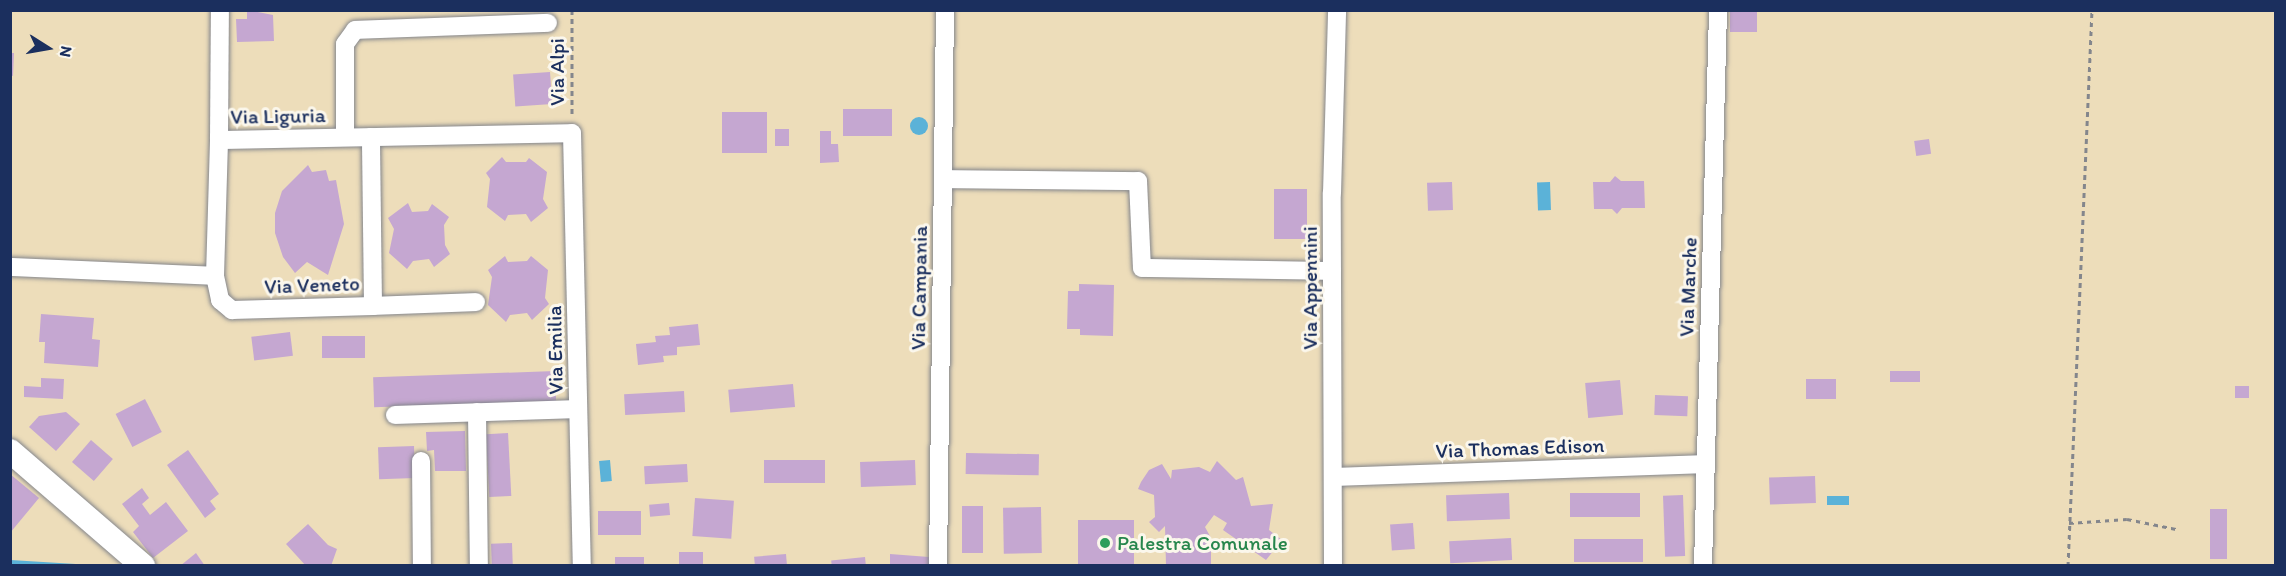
<!DOCTYPE html>
<style>
body{margin:0}
#map{position:relative;width:2286px;height:576px;overflow:hidden;background:#edddba;font-family:Itim,sans-serif}
div>[style]{position:absolute}
.water>*{inset:0;background:#5bb2d8;transform-origin:0 0}
.round{border-radius:50%}
.stream>*{height:4.5px;margin:-2.25px;padding:0 2.25px;transform-origin:2.25px;border-radius:2.25px;background:#5bb2d8}
.building>*{inset:0;background:#c5a7d1;transform-origin:0 0}
.path>*{height:3px;margin-top:-1.5px;transform-origin:0;background:repeating-linear-gradient(90deg,#84868c 0 4.5px,transparent 0 9px)}
.roads{filter:drop-shadow(0 0 2px #84868c) drop-shadow(0 0 2px #84868c)}
.minor>*{height:18px;margin:-9px;padding:0 9px;transform-origin:9px;border-radius:9px;background:#fff}
.major>*{height:24px;margin:-12px;padding:0 12px;transform-origin:12px;border-radius:12px;background:#fff}
.dots>*{width:16px;height:16px;translate:-50% -50%;box-sizing:border-box;border:3px solid #fbf7ec;border-radius:50%}
span{translate:-50% -50%;white-space:nowrap;text-align:center;line-height:1.15;-webkit-text-stroke:6px #fbf7ec;paint-order:stroke}
.street-label{font-size:21px;color:#1b2f5e}
.leisure-label{font-size:21px;color:#27864d}
.left{translate:0 -50%;text-align:left}
.frame{position:absolute;inset:0;border:12px solid #1b2f5e;pointer-events:none}
.north{position:absolute;left:18px;top:18px;width:60px;height:60px;-webkit-text-stroke:4px #fbf7ec;paint-order:stroke;rotate:101deg;font-size:16px;font-weight:700;line-height:24px;text-align:center;color:#1b2f5e}
.north::after{content:'';display:block;margin:auto;width:21px;height:27px;background:#1b2f5e;clip-path:polygon(50% 0,100% 100%,50% 72%,0 100%)}
</style>
<div id="map">
<div class="water">
<div class="round" style="left:910px;top:117px;width:18px;height:18px"></div>
<div style="left:1550px;top:182px;width:28px;height:13px;rotate:88deg"></div>
<div style="left:610px;top:460px;width:21px;height:11px;rotate:85deg"></div>
<div style="left:1827px;top:496px;width:22px;height:9px"></div>
</div>
<div class="stream">
<div style="left:10px;top:562px;width:65px;rotate:3.5deg"></div>
</div>
<div class="building">
<div style="clip-path:polygon(247px 10px,273px 15px,274px 41px,237px 42px,236px 19px,247px 19px)"></div>
<div style="left:1730px;top:10px;width:27px;height:22px"></div>
<div style="clip-path:polygon(10px 53px,14px 53px,13px 76px,10px 75px)"></div>
<div style="left:550px;top:72px;width:32px;height:37px;rotate:86deg"></div>
<div style="left:843px;top:109px;width:49px;height:27px"></div>
<div style="left:722px;top:112px;width:45px;height:41px"></div>
<div style="left:775px;top:129px;width:14px;height:17px"></div>
<div style="clip-path:polygon(820px 131px,831px 131px,831px 144px,838px 144px,839px 162px,820px 163px)"></div>
<div style="left:1929px;top:139px;width:15px;height:15px;rotate:82deg"></div>
<div style="clip-path:polygon(502px 157px,506px 162px,526px 162px,529px 158px,547px 172px,543px 199px,548px 208px,531px 222px,526px 214px,508px 215px,505px 221px,487px 207px,490px 179px,486px 173px)"></div>
<div style="clip-path:polygon(308px 165px,312px 172px,326px 170px,329px 181px,336px 180px,344px 224px,328px 275px,307px 262px,295px 273px,283px 257px,275px 233px,275px 213px,282px 191px)"></div>
<div style="clip-path:polygon(1615px 176px,1621px 181px,1644px 181px,1645px 208px,1622px 208px,1617px 214px,1612px 209px,1594px 209px,1593px 182px,1610px 182px)"></div>
<div style="left:1452px;top:182px;width:28px;height:25px;rotate:88deg"></div>
<div style="left:1274px;top:189px;width:33px;height:50px"></div>
<div style="clip-path:polygon(408px 203px,412px 212px,428px 211px,432px 204px,449px 217px,444px 225px,445px 245px,450px 254px,434px 267px,429px 259px,413px 261px,407px 269px,389px 253px,394px 229px,388px 218px)"></div>
<div style="clip-path:polygon(505px 256px,508px 262px,527px 261px,531px 256px,548px 270px,545px 298px,549px 304px,532px 320px,527px 313px,510px 315px,506px 322px,488px 305px,492px 277px,488px 270px)"></div>
<div style="clip-path:polygon(1079px 284px,1114px 285px,1113px 336px,1080px 335px,1080px 329px,1067px 329px,1068px 291px,1079px 291px)"></div>
<div style="clip-path:polygon(41px 314px,94px 318px,92px 339px,100px 340px,98px 367px,44px 363px,45px 342px,39px 342px)"></div>
<div style="clip-path:polygon(698px 324px,700px 345px,677px 347px,677px 355px,663px 356px,664px 362px,638px 365px,636px 344px,656px 342px,655px 336px,670px 335px,669px 327px)"></div>
<div style="left:290px;top:332px;width:24px;height:39px;rotate:83deg"></div>
<div style="left:322px;top:336px;width:43px;height:22px"></div>
<div style="left:555px;top:371px;width:30px;height:182px;rotate:88deg"></div>
<div style="left:1920px;top:371px;width:11px;height:30px;rotate:90deg"></div>
<div style="clip-path:polygon(41px 378px,64px 379px,63px 399px,24px 397px,24px 386px,41px 387px)"></div>
<div style="left:1836px;top:379px;width:20px;height:30px;rotate:90deg"></div>
<div style="left:1620px;top:380px;width:35px;height:35px;rotate:85deg"></div>
<div style="left:793px;top:384px;width:23px;height:65px;rotate:85deg"></div>
<div style="left:2235px;top:386px;width:14px;height:12px"></div>
<div style="left:684px;top:391px;width:21px;height:60px;rotate:87deg"></div>
<div style="left:1655px;top:395px;width:33px;height:20px;rotate:2deg"></div>
<div style="left:145px;top:399px;width:37px;height:33px;rotate:63deg"></div>
<div style="clip-path:polygon(66px 412px,80px 424px,56px 451px,29px 427px,39px 416px)"></div>
<div style="clip-path:polygon(465px 431px,466px 471px,435px 471px,434px 450px,427px 451px,426px 432px)"></div>
<div style="left:508px;top:433px;width:63px;height:22px;rotate:87deg"></div>
<div style="left:91px;top:440px;width:29px;height:29px;rotate:41deg"></div>
<div style="left:414px;top:446px;width:32px;height:36px;rotate:88deg"></div>
<div style="clip-path:polygon(188px 450px,219px 494px,210px 501px,216px 509px,205px 518px,167px 465px)"></div>
<div style="left:966px;top:453px;width:73px;height:21px;rotate:1deg"></div>
<div style="left:825px;top:460px;width:23px;height:61px;rotate:90deg"></div>
<div style="left:915px;top:460px;width:25px;height:55px;rotate:88deg"></div>
<div style="clip-path:polygon(1217px 461px,1236px 480px,1243px 477px,1251px 506px,1273px 504px,1269px 530px,1282px 540px,1266px 560px,1223px 530px,1227px 523px,1214px 515px,1205px 527px,1211px 538px,1211px 566px,1166px 566px,1165px 526px,1159px 532px,1149px 522px,1155px 517px,1154px 495px,1138px 489px,1141px 482px,1149px 470px,1162px 464px,1171px 479px,1172px 470px,1199px 467px,1210px 472px)"></div>
<div style="left:687px;top:464px;width:18px;height:43px;rotate:87deg"></div>
<div style="clip-path:polygon(10px 474px,39px 498px,10px 533px)"></div>
<div style="left:1815px;top:476px;width:27px;height:46px;rotate:88deg"></div>
<div style="clip-path:polygon(142px 488px,149px 498px,142px 504px,150px 515px,166px 502px,188px 531px,153px 558px,133px 532px,139px 526px,122px 504px)"></div>
<div style="left:1509px;top:493px;width:26px;height:63px;rotate:88deg"></div>
<div style="left:1570px;top:493px;width:70px;height:24px"></div>
<div style="left:1683px;top:495px;width:61px;height:20px;rotate:88deg"></div>
<div style="left:695px;top:498px;width:39px;height:38px;rotate:4deg"></div>
<div style="left:669px;top:503px;width:12px;height:20px;rotate:85deg"></div>
<div style="left:962px;top:506px;width:21px;height:47px"></div>
<div style="left:1041px;top:507px;width:46px;height:38px;rotate:89deg"></div>
<div style="left:2210px;top:509px;width:17px;height:50px"></div>
<div style="left:641px;top:511px;width:24px;height:43px;rotate:90deg"></div>
<div style="left:1078px;top:520px;width:56px;height:46px"></div>
<div style="left:1413px;top:523px;width:26px;height:23px;rotate:86deg"></div>
<div style="clip-path:polygon(308px 524px,328px 545px,337px 549px,331px 566px,306px 566px,286px 544px)"></div>
<div style="left:1511px;top:538px;width:22px;height:62px;rotate:87deg"></div>
<div style="left:1574px;top:539px;width:69px;height:23px"></div>
<div style="left:512px;top:543px;width:23px;height:21px;rotate:88deg"></div>
<div style="left:703px;top:552px;width:14px;height:24px;rotate:90deg"></div>
<div style="clip-path:polygon(196px 553px,205px 566px,180px 566px)"></div>
<div style="left:786px;top:554px;width:12px;height:32px;rotate:85deg"></div>
<div style="clip-path:polygon(890px 554px,929px 557px,929px 566px,890px 566px)"></div>
<div style="left:644px;top:557px;width:9px;height:29px;rotate:90deg"></div>
<div style="left:865px;top:557px;width:9px;height:34px;rotate:84deg"></div>
</div>
<div class="path">
<div style="left:572px;top:10px;width:107px;rotate:90deg"></div>
<div style="left:2069px;top:523px;width:58px;rotate:-3.9deg"></div>
<div style="left:2127px;top:519px;width:50px;rotate:11.5deg"></div>
<div style="left:2068px;top:566px;width:557px;rotate:-87.53deg"></div>
</div>
<div class="roads">
<div class="minor">
<div style="left:345px;top:137px;width:93px;rotate:-90deg"></div>
<div style="left:345px;top:44px;width:17px;rotate:-54deg"></div>
<div style="left:355px;top:30px;width:193px;rotate:-2.1deg"></div>
<div style="left:219px;top:140px;width:130px;rotate:-89.6deg"></div>
<div style="left:943px;top:179px;width:195px;rotate:0.6deg"></div>
<div style="left:1138px;top:181px;width:87px;rotate:87.4deg"></div>
<div style="left:1142px;top:268px;width:190px;rotate:0.9deg"></div>
<div style="left:10px;top:267px;width:205px;rotate:2.5deg"></div>
<div style="left:215px;top:276px;width:136px;rotate:-88.3deg"></div>
<div style="left:219px;top:140px;width:353px;rotate:-1.1deg"></div>
<div style="left:572px;top:133px;width:433px;rotate:88.7deg"></div>
<div style="left:215px;top:276px;width:25px;rotate:78deg"></div>
<div style="left:220px;top:300px;width:16px;rotate:40deg"></div>
<div style="left:232px;top:310px;width:141px;rotate:-1.6deg"></div>
<div style="left:373px;top:306px;width:169px;rotate:-90.7deg"></div>
<div style="left:373px;top:306px;width:103px;rotate:-2.2deg"></div>
<div style="left:477px;top:412px;width:154px;rotate:89.3deg"></div>
<div style="left:395px;top:415px;width:183px;rotate:-1.9deg"></div>
<div style="left:421px;top:461px;width:105px;rotate:89.5deg"></div>
<div style="left:1335px;top:477px;width:371px;rotate:-2deg"></div>
<div style="left:938px;top:566px;width:556px;rotate:-89.28deg"></div>
<div style="left:1333px;top:566px;width:373px;rotate:-90.2deg"></div>
<div style="left:1332px;top:193px;width:183px;rotate:-88.4deg"></div>
<div style="left:1703px;top:566px;width:556px;rotate:-88.45deg"></div>
</div>
<div class="major">
<div style="left:10px;top:451px;width:176px;rotate:40.8deg"></div>
</div>
</div>
<div class="dots">
<div style="left:1105px;top:543px;background:#2e9e5b"></div>
</div>
<div class="street-label">
<span style="left:557px;top:72px;rotate:-90deg">Via Alpi</span>
<span style="left:278px;top:116px;rotate:-1deg">Via Liguria</span>
<span style="left:312px;top:285px;rotate:-2deg">Via Veneto</span>
<span style="left:1688px;top:287px;rotate:-88deg">Via Marche</span>
<span style="left:919px;top:288px;rotate:-89deg">Via Campania</span>
<span style="left:1310px;top:288px;rotate:-90deg">Via Appennini</span>
<span style="left:555px;top:350px;rotate:-91deg">Via Emilia</span>
<span style="left:1520px;top:448px;rotate:-2deg">Via Thomas Edison</span>
</div>
<div class="leisure-label">
<span class="left" style="left:1117px;top:543px">Palestra Comunale</span>
</div>
<div class="frame"></div>
<div class="north">N</div>
</div>
